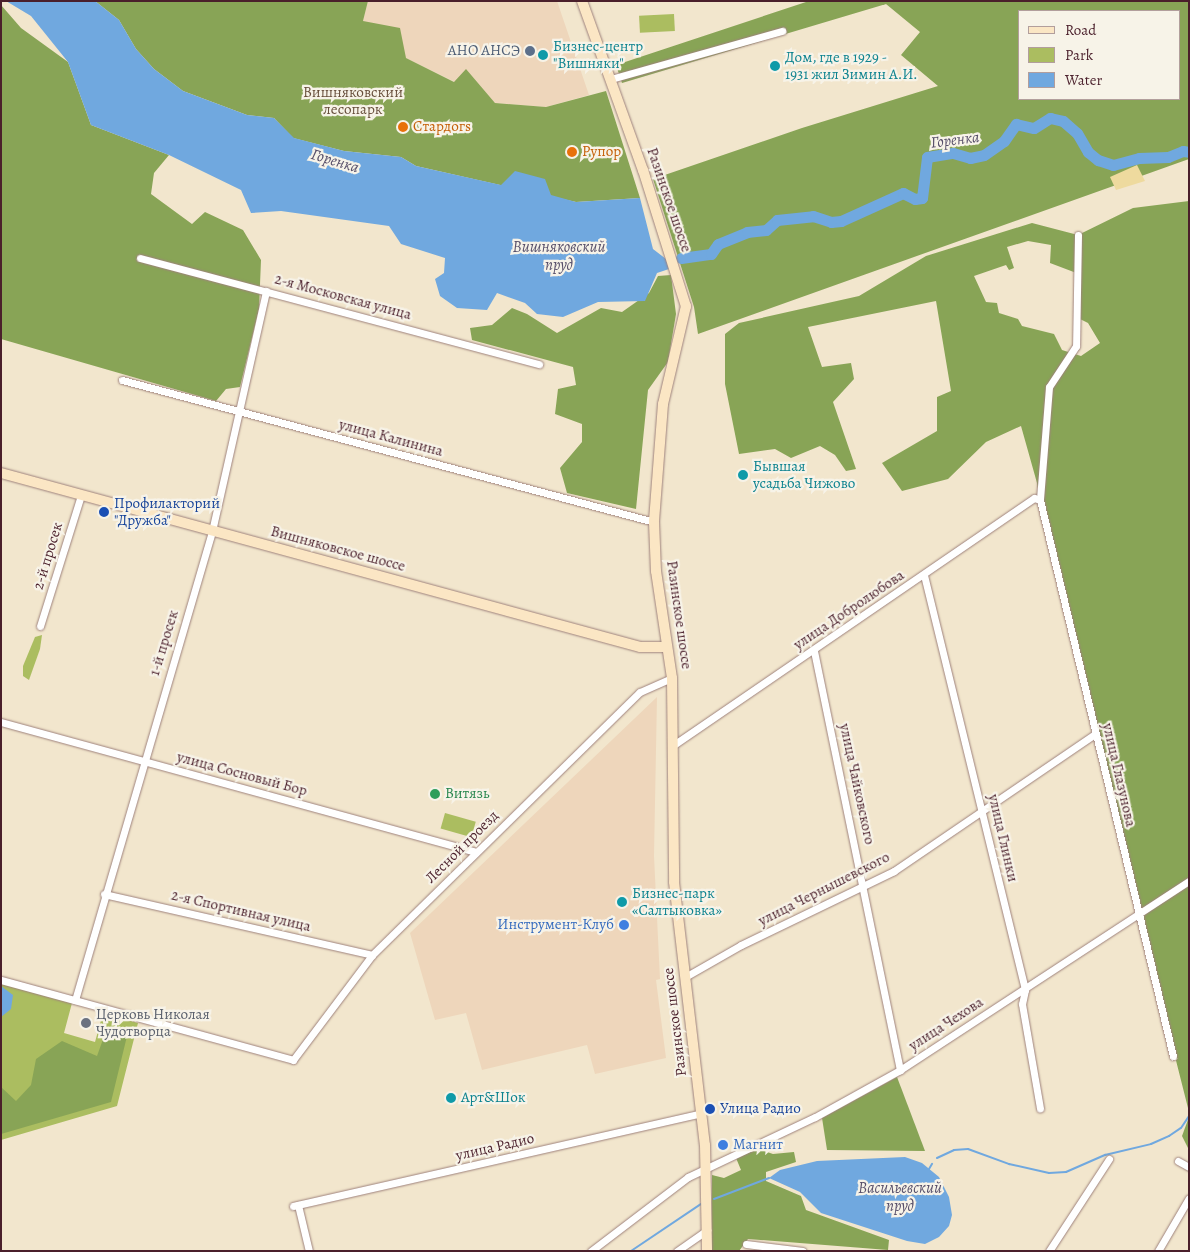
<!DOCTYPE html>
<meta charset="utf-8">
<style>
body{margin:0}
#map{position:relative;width:1190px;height:1252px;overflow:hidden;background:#f2e6cd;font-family:Alegreya,serif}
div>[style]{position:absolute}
.built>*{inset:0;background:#eed6bb}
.green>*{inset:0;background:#abbd60;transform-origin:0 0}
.forest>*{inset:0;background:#88a456}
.sand>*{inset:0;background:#eeda9e}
.water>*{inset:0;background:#70a8df}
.stream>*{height:2px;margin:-1px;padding:0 1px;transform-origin:1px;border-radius:1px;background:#70a8df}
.river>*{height:11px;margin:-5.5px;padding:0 5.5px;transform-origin:5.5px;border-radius:5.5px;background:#70a8df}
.roads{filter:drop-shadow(0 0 1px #9e827c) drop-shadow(0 0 1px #9e827c)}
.street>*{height:7px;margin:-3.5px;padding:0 3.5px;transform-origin:3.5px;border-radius:3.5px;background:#fff}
.secondary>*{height:10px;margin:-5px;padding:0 5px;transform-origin:5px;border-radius:5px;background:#fbe6c4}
.dots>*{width:14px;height:14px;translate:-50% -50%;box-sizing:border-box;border:2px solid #f7f3e8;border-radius:50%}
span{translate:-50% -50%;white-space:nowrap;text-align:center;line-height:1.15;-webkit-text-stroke:4.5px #f7f3e8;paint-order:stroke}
.culture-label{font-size:15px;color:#0d838f}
.left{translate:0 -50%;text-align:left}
.service-label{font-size:15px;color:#4e5e75}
.right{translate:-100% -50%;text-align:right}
.park-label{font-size:15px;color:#674e3b}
.food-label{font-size:15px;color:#c56008}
.street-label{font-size:15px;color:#4a1f2b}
.transit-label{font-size:15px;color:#164399}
.leisure-label{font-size:15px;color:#27864d}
.shop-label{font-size:15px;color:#366cbe}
.worship-label{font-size:15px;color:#5b616d}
.water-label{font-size:16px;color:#574f6a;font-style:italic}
.frame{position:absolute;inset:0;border:2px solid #4a1f2b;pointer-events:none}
.legend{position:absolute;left:1018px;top:10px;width:162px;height:90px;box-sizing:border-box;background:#f7f3e8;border:1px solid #b29e9c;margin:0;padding:6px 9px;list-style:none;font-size:15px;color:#4a1f2b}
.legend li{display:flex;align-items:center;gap:10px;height:25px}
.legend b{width:25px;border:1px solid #b29e9c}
</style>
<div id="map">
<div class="built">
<div style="clip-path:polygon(368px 1px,557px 1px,589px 95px,546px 107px,495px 103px,466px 70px,455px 82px,406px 58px,363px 21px)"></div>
<div style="clip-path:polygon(657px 697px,654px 856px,660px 979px,656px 980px,666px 1058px,595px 1074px,587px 1045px,482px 1070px,466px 1013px,435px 1020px,410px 933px)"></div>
</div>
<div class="green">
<div style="left:674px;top:14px;width:17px;height:35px;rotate:87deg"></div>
<div style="clip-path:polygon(42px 635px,40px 649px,29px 680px,23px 676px,23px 666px,35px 637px)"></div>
<div style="left:445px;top:813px;width:32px;height:16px;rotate:16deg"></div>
<div style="clip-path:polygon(1px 983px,72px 1003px,64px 1033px,95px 1042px,103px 1013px,138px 1023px,117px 1106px,1px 1140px)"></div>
</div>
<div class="forest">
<div style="clip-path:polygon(95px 1px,368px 1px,363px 21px,400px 28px,406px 58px,454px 82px,466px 69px,495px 103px,546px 107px,606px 91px,640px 198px,576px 202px,416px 166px,401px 157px,344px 151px,293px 138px,274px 118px,247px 115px,183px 91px,154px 69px,136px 49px,119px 20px)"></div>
<div style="clip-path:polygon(evenodd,809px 1px,1189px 1px,1189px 159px,698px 334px,694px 307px,653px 179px,802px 128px,938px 86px,901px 55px,920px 32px,886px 4px,622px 83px,616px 65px,809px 1px,1019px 11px,1179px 11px,1179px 99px,1019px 99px,1019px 11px)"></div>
<div style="clip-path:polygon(1px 5px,21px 28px,68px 62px,91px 125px,169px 155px,154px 173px,151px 194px,192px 224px,205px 212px,243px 230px,261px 260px,259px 309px,240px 387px,226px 389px,216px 401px,1px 339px)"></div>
<div style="clip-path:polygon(evenodd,1189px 201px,1189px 1112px,1103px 771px,1061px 571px,1044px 523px,1037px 483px,1021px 426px,986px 442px,948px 479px,902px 491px,882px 463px,937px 431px,937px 397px,951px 391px,936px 301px,808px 327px,822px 367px,851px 363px,854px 379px,833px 402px,856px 469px,846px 471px,835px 455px,820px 446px,791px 458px,775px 449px,739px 454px,725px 384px,725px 334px,739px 323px,859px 296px,926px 256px,1032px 223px,1078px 235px,1133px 208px,1189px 201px,1028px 241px,1051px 245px,1050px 263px,1079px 274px,1080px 319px,1088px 323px,1100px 343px,1081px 356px,1062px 350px,1054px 334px,1022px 326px,1018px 319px,999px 313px,997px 303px,986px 302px,974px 276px,1006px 265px,1009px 270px,1014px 268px,1007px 247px,1028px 241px)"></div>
<div style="clip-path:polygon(671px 275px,676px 314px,668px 362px,648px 390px,636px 509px,567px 493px,560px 468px,582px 442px,582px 424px,555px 414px,558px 389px,576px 385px,573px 367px,472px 340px,470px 328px,492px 325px,512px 308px,527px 314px,557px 333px,601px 308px,622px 312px,649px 293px,658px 276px)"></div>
<div style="clip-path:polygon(106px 1031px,128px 1032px,111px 1102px,1px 1134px,1px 1087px,16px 1101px,31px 1085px,36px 1059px,62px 1041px,97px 1056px)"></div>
<div style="clip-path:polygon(897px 1077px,925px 1151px,827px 1150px,822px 1118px)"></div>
<div style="clip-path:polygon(1189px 1117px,1189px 1150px,1182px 1136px)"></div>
<div style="clip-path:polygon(758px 1149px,773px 1154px,794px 1152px,796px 1162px,766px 1172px,766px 1181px,801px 1196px,806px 1210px,889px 1240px,888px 1250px,748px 1239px,739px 1251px,711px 1251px,712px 1175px,724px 1178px,741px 1170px,736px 1158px)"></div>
</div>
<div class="sand">
<div style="clip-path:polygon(1137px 165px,1145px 181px,1116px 190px,1110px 177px)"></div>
</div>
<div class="water">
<div style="clip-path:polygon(6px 1px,95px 1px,119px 20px,136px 49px,154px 69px,183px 91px,247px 115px,274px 118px,294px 138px,344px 151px,401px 157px,416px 166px,501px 185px,515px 171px,545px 179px,551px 195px,576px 202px,640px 198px,653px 249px,666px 259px,669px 269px,657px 273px,645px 301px,598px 302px,563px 317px,537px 314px,525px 303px,497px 293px,487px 310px,457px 308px,440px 296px,435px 279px,444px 273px,445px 258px,401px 244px,389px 226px,281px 211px,251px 213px,241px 190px,169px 155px,91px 125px,68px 62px,31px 16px)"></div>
<div style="clip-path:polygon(1px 986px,13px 995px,11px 1009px,1px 1017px)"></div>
<div style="clip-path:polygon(905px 1157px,922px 1163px,939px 1177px,949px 1197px,952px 1215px,949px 1226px,939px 1237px,925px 1244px,907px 1241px,821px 1213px,800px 1192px,769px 1178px,780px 1170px,817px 1161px)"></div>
</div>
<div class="stream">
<div style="left:937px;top:1158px;width:19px;rotate:-25deg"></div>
<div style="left:954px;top:1150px;width:14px;rotate:-4deg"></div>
<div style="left:968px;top:1149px;width:44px;rotate:20.1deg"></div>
<div style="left:1009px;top:1164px;width:41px;rotate:12.7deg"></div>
<div style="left:1049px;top:1173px;width:17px;rotate:-3deg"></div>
<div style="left:1066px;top:1172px;width:43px;rotate:-23.6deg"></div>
<div style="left:1105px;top:1155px;width:47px;rotate:-13.4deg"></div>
<div style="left:1151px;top:1144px;width:20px;rotate:-24deg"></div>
<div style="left:1169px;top:1136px;width:14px;rotate:-34deg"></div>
<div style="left:1181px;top:1128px;width:14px;rotate:-56deg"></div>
<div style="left:929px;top:1169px;width:6px;rotate:-59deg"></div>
<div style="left:714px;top:1199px;width:59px;rotate:-20.9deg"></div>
<div style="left:631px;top:1251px;width:84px;rotate:-33.9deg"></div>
</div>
<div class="river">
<div style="left:681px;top:258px;width:30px;rotate:-8deg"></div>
<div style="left:711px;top:254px;width:12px;rotate:-55deg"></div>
<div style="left:718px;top:244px;width:31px;rotate:-22deg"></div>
<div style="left:747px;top:232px;width:19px;rotate:-6deg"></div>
<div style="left:766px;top:230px;width:15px;rotate:-42deg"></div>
<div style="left:777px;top:220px;width:36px;rotate:-6deg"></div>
<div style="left:813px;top:216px;width:19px;rotate:18deg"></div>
<div style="left:831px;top:222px;width:10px;rotate:-6deg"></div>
<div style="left:841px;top:221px;width:68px;rotate:-24.3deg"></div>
<div style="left:903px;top:193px;width:13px;rotate:27deg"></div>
<div style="left:915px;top:199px;width:7px;rotate:-8deg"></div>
<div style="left:922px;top:198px;width:41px;rotate:-83deg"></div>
<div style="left:927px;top:157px;width:26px;rotate:-9deg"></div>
<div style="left:953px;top:153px;width:18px;rotate:16deg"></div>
<div style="left:970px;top:158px;width:14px;rotate:-12deg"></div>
<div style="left:984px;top:155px;width:24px;rotate:-35deg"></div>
<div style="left:1004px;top:141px;width:21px;rotate:-55deg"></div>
<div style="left:1016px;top:124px;width:18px;rotate:13deg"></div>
<div style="left:1034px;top:128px;width:19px;rotate:-32deg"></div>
<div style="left:1050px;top:118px;width:13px;rotate:13deg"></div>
<div style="left:1063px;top:121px;width:18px;rotate:41deg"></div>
<div style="left:1077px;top:133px;width:22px;rotate:60deg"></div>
<div style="left:1088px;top:152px;width:13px;rotate:39deg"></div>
<div style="left:1098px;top:160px;width:16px;rotate:18deg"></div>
<div style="left:1113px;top:165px;width:27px;rotate:-15deg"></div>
<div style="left:1139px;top:158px;width:29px;rotate:-2deg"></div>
<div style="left:1168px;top:157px;width:16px;rotate:-22deg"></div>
<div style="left:1183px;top:151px;width:6px;rotate:9deg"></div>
</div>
<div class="roads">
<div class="street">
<div style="left:611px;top:79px;width:178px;rotate:-15.7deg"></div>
<div style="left:1078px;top:235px;width:111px;rotate:91deg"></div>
<div style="left:1076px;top:346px;width:49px;rotate:123.4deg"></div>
<div style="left:1049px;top:387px;width:113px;rotate:94.6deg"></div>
<div style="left:1040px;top:500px;width:572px;rotate:76.55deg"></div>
<div style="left:140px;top:258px;width:413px;rotate:14.9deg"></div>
<div style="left:122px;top:380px;width:551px;rotate:14.94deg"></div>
<div style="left:924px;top:575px;width:427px;rotate:76.3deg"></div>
<div style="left:1025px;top:990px;width:14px;rotate:102deg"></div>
<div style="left:1022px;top:1004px;width:106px;rotate:80.2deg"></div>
<div style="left:40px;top:626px;width:137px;rotate:-72.6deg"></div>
<div style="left:814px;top:651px;width:428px;rotate:78.4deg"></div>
<div style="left:1px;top:722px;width:492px;rotate:15.3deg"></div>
<div style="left:672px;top:746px;width:439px;rotate:-34.4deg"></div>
<div style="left:1034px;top:498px;width:6px;rotate:18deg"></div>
<div style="left:104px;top:894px;width:275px;rotate:12.8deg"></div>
<div style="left:685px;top:977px;width:64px;rotate:-29.7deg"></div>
<div style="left:741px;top:945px;width:170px;rotate:-25.8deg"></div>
<div style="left:894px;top:871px;width:243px;rotate:-34.3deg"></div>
<div style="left:1px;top:980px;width:303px;rotate:15.3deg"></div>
<div style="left:293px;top:1060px;width:131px;rotate:-53deg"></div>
<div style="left:372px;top:955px;width:375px;rotate:-44.5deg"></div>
<div style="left:640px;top:692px;width:35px;rotate:-24deg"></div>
<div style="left:75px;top:1000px;width:489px;rotate:-73.7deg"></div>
<div style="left:212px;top:531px;width:246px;rotate:-77.3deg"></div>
<div style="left:1178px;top:1161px;width:13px;rotate:29deg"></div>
<div style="left:298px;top:1205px;width:47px;rotate:76.6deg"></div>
<div style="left:293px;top:1206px;width:418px;rotate:-12.8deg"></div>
<div style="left:746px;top:1244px;width:57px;rotate:7deg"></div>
<div style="left:591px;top:1251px;width:122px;rotate:-37.3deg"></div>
<div style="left:688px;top:1177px;width:140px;rotate:-25.3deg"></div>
<div style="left:815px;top:1117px;width:97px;rotate:-28.9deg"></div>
<div style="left:900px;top:1070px;width:345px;rotate:-33.2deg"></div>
<div style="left:677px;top:1251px;width:37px;rotate:-35deg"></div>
<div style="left:1049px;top:1251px;width:110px;rotate:-56.9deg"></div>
<div style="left:1158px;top:1251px;width:61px;rotate:-59.7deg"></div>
</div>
<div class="secondary">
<div style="left:582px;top:1px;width:180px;rotate:70.2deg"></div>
<div style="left:643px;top:170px;width:143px;rotate:72.5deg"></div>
<div style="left:686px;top:306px;width:101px;rotate:103.2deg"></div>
<div style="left:663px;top:404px;width:118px;rotate:94.4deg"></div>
<div style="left:654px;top:522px;width:49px;rotate:87.7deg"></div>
<div style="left:656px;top:571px;width:108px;rotate:81.5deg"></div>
<div style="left:672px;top:678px;width:204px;rotate:89.4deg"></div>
<div style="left:674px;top:882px;width:265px;rotate:83.3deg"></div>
<div style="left:705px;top:1145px;width:106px;rotate:88.9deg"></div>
<div style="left:1px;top:473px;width:662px;rotate:15.23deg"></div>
<div style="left:640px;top:647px;width:27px"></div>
</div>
</div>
<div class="dots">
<div style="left:530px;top:51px;background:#5c6f8a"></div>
<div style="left:543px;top:55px;background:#0f9aa8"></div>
<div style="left:775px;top:66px;background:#0f9aa8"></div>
<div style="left:403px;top:127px;background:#e8710a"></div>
<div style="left:572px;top:152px;background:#e8710a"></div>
<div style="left:743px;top:475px;background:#0f9aa8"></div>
<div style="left:104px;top:512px;background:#1a4fb4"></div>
<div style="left:435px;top:794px;background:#2e9e5b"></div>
<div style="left:622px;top:902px;background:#0f9aa8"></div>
<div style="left:624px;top:925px;background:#3f7fe0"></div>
<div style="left:86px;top:1023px;background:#6b7280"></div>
<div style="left:451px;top:1098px;background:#0f9aa8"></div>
<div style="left:710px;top:1109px;background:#1a4fb4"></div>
<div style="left:723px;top:1145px;background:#3f7fe0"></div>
</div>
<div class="culture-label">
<span class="left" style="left:553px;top:55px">Бизнес-центр<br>"Вишняки"</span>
<span class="left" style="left:785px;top:66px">Дом, где в 1929 -<br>1931 жил Зимин А.И.</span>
<span class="left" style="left:753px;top:475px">Бывшая<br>усадьба Чижово</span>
<span class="left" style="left:632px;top:902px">Бизнес-парк<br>«Салтыковка»</span>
<span class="left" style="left:461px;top:1098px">Арт&amp;Шок</span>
</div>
<div class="service-label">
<span class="right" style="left:520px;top:51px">АНО АНСЭ</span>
</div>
<div class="park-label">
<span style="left:353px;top:101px">Вишняковский<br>лесопарк</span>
</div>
<div class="food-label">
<span class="left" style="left:413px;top:127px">Стардогs</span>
<span class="left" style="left:582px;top:152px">Рупор</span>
</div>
<div class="street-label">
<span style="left:669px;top:200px;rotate:71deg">Разинское шоссе</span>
<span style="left:343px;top:297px;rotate:15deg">2-я Московская улица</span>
<span style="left:391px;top:438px;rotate:15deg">улица Калинина</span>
<span style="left:338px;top:549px;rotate:15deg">Вишняковское шоссе</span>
<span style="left:48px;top:556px;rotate:-73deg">2-й просек</span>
<span style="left:849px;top:610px;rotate:-34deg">улица Добролюбова</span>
<span style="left:679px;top:615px;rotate:82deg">Разинское шоссе</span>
<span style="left:164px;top:643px;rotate:-73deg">1-й просек</span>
<span style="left:242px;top:774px;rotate:15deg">улица Сосновый Бор</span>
<span style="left:1119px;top:775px;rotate:77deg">улица Глазунова</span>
<span style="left:857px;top:784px;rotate:78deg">улица Чайковского</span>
<span style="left:1003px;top:838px;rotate:77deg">улица Глинки</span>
<span style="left:462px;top:847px;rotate:-45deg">Лесной проезд</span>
<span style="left:824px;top:889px;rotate:-27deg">улица Чернышевского</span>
<span style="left:241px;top:911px;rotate:13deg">2-я Спортивная улица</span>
<span style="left:675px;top:1022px;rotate:-97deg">Разинское шоссе</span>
<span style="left:946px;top:1024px;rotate:-33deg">улица Чехова</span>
<span style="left:495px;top:1147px;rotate:-13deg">улица Радио</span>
</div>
<div class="transit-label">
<span class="left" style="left:114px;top:512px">Профилакторий<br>"Дружба"</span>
<span class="left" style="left:720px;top:1109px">Улица Радио</span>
</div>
<div class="leisure-label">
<span class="left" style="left:445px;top:794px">Витязь</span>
</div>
<div class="shop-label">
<span class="right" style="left:614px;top:925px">Инструмент-Клуб</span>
<span class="left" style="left:733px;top:1145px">Магнит</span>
</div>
<div class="worship-label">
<span class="left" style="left:96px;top:1023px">Церковь Николая<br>Чудотворца</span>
</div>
<div class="water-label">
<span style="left:955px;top:140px;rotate:-7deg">Горенка</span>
<span style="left:335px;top:161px;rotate:17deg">Горенка</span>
<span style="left:559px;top:256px">Вишняковский<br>пруд</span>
<span style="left:900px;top:1197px">Васильевский<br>пруд</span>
</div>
<div class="frame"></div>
<ul class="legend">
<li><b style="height:6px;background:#fbe6c4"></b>Road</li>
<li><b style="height:14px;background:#abbd60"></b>Park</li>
<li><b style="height:14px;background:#70a8df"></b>Water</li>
</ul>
</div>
